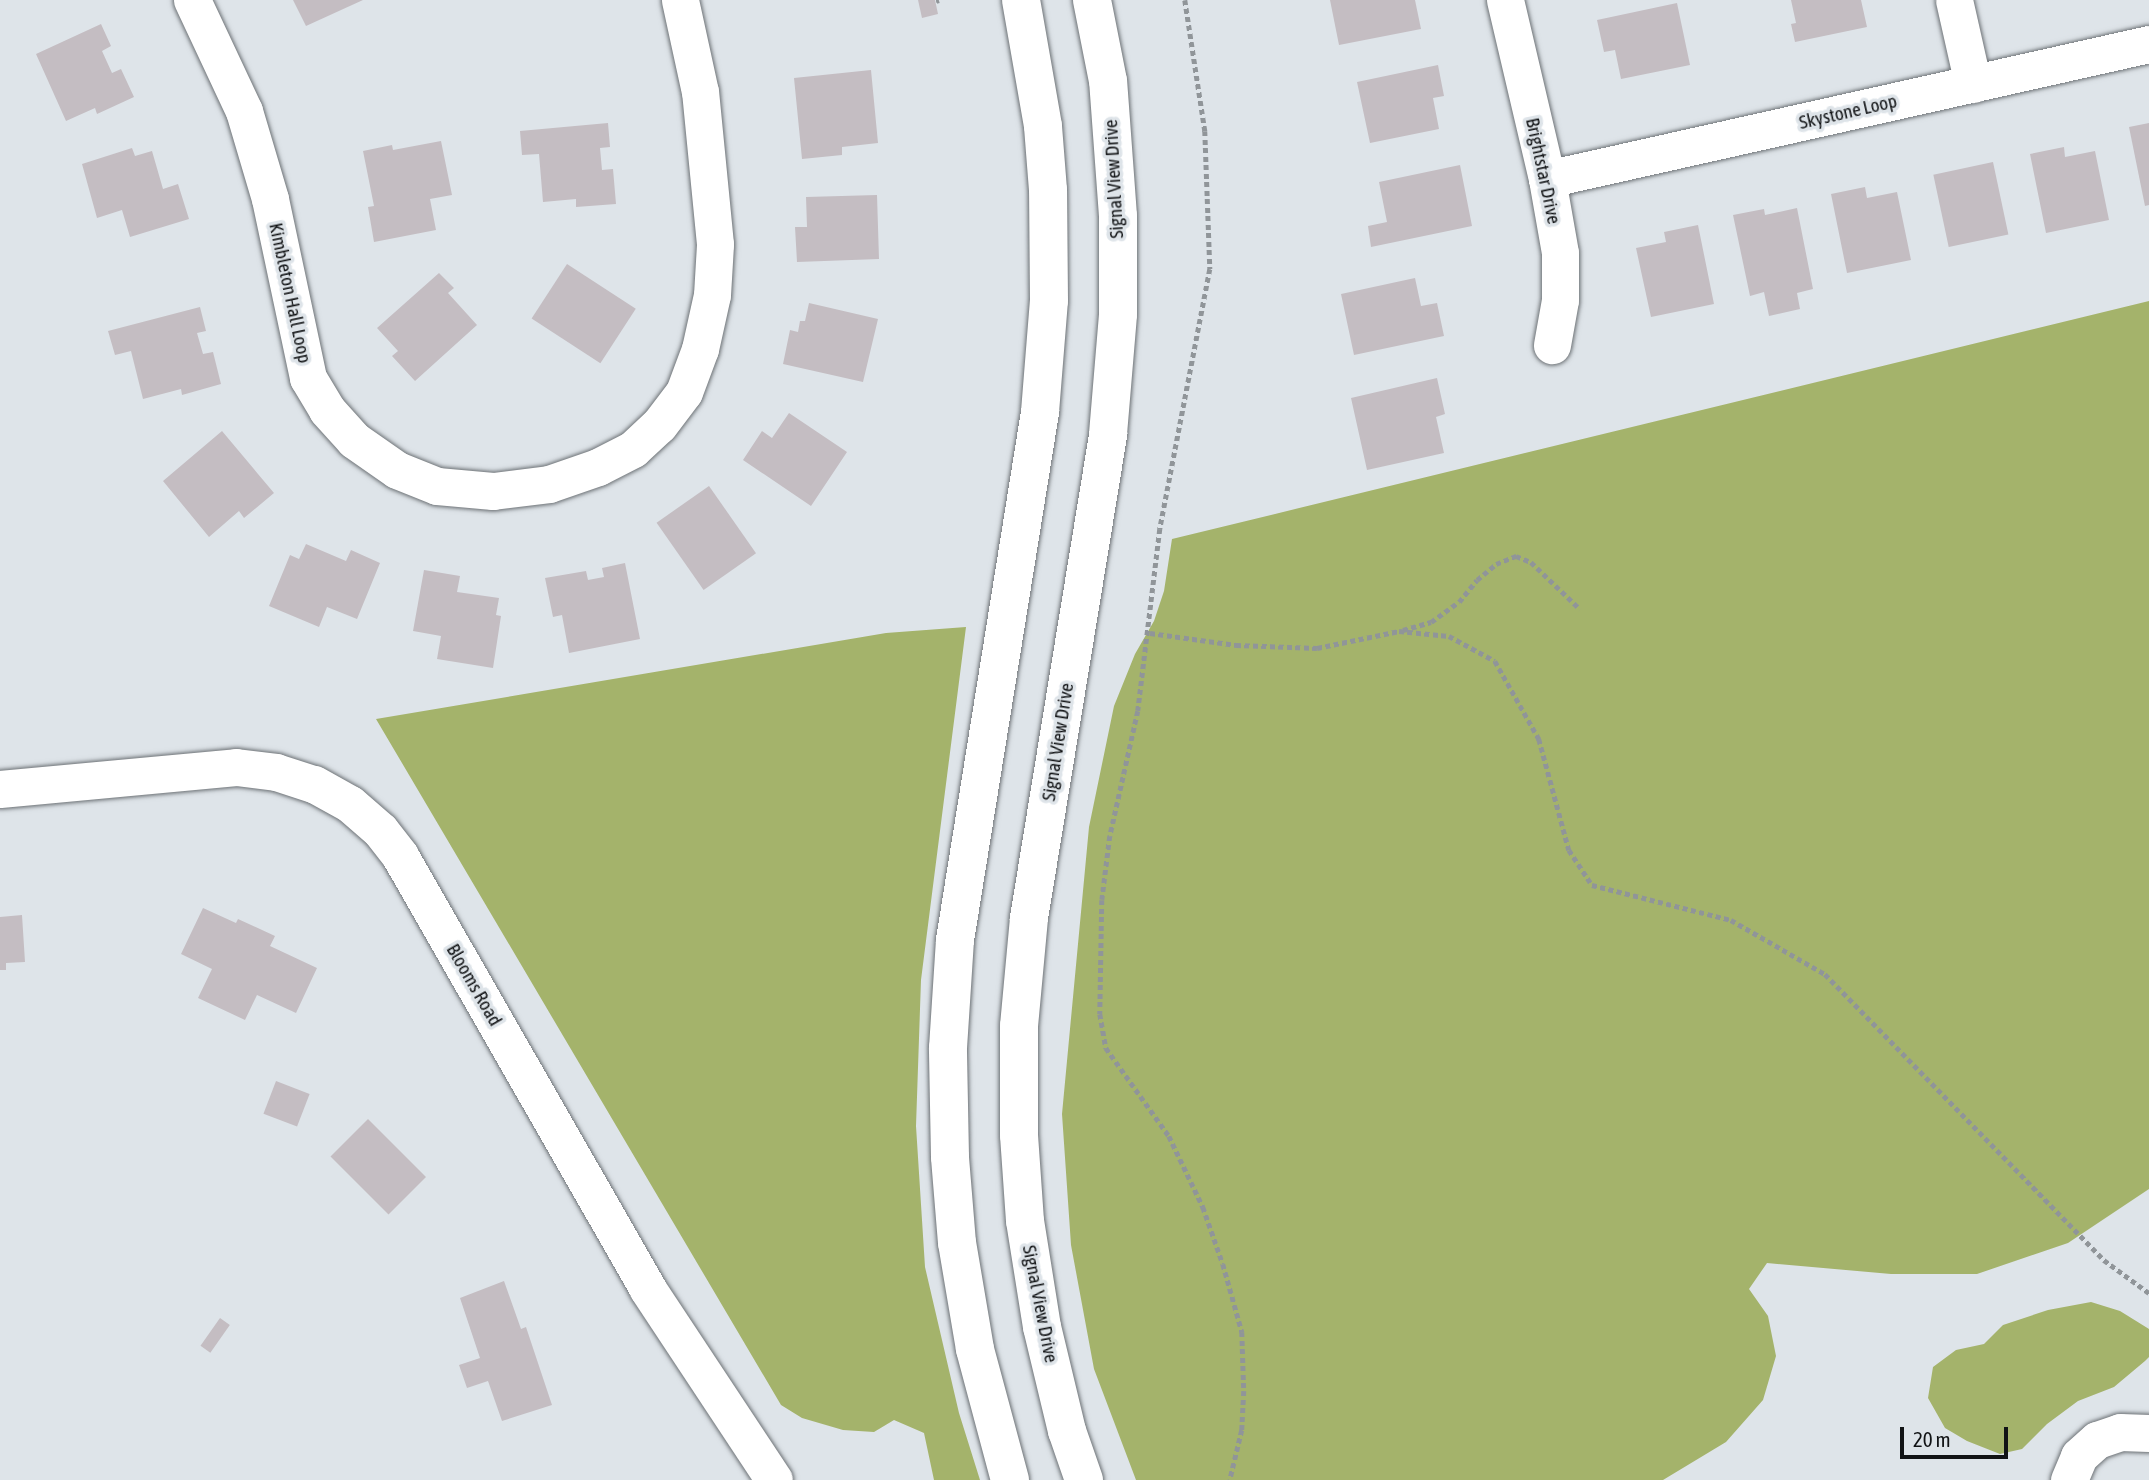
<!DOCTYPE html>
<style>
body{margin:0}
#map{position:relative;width:2149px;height:1480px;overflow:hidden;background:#dee4e9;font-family:"Asap Condensed",sans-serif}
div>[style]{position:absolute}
.forest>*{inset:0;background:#a4b36b}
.building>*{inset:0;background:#c4bdc2;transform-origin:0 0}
.path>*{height:4.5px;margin-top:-2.25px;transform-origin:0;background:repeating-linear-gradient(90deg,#909599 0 5px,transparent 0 8.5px)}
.roads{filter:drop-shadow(0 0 2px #6d7276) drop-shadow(0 0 2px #6d7276)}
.minor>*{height:37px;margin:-18.5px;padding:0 18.5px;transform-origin:18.5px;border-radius:18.5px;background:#fff}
.major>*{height:38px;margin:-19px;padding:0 19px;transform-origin:19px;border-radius:19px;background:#fff}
span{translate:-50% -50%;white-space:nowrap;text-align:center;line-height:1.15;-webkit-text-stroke:7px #dee4e9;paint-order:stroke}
.street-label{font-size:19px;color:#111315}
.scale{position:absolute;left:1900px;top:1427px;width:108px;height:32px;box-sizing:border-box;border:4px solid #111315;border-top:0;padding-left:9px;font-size:21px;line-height:24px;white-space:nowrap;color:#111315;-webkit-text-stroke:5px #dee4e9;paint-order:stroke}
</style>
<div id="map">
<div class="forest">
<div style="clip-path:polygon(2149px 301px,2149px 1189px,2068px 1243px,1977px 1274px,1891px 1274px,1767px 1263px,1749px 1289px,1768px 1316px,1776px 1356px,1763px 1400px,1726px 1442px,1663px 1480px,1136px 1480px,1094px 1369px,1071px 1245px,1062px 1114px,1089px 827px,1114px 706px,1135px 654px,1154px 621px,1164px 591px,1172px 539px)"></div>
<div style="clip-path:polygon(966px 627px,921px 980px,916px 1126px,925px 1267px,959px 1413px,980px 1480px,934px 1480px,924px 1433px,894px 1420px,874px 1432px,843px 1430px,802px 1418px,781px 1405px,376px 719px,886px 633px)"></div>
<div style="clip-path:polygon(2091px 1302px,2120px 1311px,2149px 1329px,2149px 1357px,2145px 1361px,2114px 1387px,2078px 1401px,2047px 1424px,2022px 1449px,2000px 1454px,1967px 1441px,1945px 1428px,1928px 1398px,1933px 1367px,1956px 1350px,1984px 1344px,2003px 1325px,2048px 1310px)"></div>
</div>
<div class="building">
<div style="clip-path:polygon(293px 0,363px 0,306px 26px)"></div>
<div style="clip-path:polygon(918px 0,935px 0,938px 14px,922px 18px)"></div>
<div style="clip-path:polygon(1330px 0,1415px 0,1421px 29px,1339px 45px)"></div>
<div style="clip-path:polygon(1791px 0,1861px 0,1867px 27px,1795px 42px,1791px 24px,1796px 23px)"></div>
<div style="clip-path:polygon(1677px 3px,1690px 65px,1621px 79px,1615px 50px,1604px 52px,1597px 20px)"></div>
<div style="clip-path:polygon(101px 24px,111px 46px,102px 51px,112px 73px,121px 69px,134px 97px,97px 114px,95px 108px,66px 121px,36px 54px)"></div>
<div style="clip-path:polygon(1438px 65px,1444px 96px,1433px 98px,1439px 129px,1370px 143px,1357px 82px)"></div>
<div style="clip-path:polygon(871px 70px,878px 143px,842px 147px,842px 155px,802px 159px,794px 78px)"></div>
<div style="clip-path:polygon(608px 123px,610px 147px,600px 148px,602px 170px,613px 169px,616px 204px,576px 207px,576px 199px,543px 202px,539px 154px,522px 155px,520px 131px)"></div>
<div style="clip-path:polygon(2149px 123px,2149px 205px,2145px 206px,2129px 127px)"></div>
<div style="clip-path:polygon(441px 141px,452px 195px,430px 199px,436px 230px,374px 242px,368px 207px,374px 206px,363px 151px,392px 145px,393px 150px)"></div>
<div style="clip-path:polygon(2064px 147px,2065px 157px,2095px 151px,2109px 220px,2046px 233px,2030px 154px)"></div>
<div style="clip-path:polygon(132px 148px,135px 156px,152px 151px,163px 189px,178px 184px,189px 219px,130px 237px,122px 210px,97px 218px,82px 164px)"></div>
<div style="left:1993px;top:162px;width:74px;height:61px;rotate:78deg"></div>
<div style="clip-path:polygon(1460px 165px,1472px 226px,1371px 247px,1368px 226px,1387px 222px,1379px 182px)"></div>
<div style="clip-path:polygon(1865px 187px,1867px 198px,1897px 192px,1911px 260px,1847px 273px,1831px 194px)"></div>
<div style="clip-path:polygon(877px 195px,879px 259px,797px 262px,795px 227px,807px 227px,806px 197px)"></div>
<div style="clip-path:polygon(1797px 208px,1813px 289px,1797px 293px,1800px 309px,1769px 316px,1764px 292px,1750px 296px,1733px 215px,1764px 209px,1765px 215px)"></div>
<div style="clip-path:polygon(1698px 225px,1714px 304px,1651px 317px,1636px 248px,1666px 242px,1664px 232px)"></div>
<div style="left:567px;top:264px;width:82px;height:65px;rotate:33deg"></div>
<div style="clip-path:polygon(439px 273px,454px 288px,448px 293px,477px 325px,415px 381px,392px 356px,398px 351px,377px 328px)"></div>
<div style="clip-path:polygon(1415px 278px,1421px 306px,1437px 303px,1444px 336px,1354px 355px,1341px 294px)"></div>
<div style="clip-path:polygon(809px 303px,878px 319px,863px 382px,783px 364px,790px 330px,798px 332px,800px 321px,805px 321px)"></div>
<div style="clip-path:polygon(200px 307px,206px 331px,197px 333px,203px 354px,213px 352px,221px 384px,182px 395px,181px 389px,143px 399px,131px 351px,115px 355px,108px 331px)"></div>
<div style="clip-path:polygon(1437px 378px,1445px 414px,1436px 417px,1444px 453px,1367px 470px,1351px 398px)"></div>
<div style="clip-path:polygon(789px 413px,847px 452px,811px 506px,743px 460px,762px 431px,772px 438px)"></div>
<div style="clip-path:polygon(222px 431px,274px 493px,244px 518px,239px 511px,209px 537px,163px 481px)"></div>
<div style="left:709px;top:486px;width:82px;height:64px;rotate:55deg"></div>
<div style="clip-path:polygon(306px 544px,346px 561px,351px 550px,380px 563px,357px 619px,327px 607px,319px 627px,269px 606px,290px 555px,299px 559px)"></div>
<div style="clip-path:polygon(625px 563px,640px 639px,569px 653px,562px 615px,553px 617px,545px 578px,586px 571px,588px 580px,604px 577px,602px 568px)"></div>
<div style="clip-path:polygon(424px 570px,460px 576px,457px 592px,499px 598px,496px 615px,501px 616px,493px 668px,437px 659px,441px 636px,413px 631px)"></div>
<div style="clip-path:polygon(203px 908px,236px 923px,238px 919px,275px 936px,270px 946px,317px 968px,296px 1013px,257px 995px,245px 1020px,198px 998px,212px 969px,181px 954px)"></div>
<div style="clip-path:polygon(22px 915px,25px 962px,6px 963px,6px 970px,0 970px,0 917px)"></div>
<div style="left:276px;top:1081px;width:36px;height:35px;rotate:21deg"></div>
<div style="left:368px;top:1119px;width:82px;height:53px;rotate:45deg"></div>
<div style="clip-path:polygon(504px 1281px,521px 1329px,526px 1327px,552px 1405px,502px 1421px,488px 1381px,467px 1388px,459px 1365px,480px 1358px,460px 1298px)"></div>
<div style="left:220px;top:1318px;width:12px;height:34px;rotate:35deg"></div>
</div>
<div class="path">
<div style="left:1185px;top:0;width:133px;rotate:81.3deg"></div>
<div style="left:1205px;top:131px;width:138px;rotate:87.9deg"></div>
<div style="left:1210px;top:269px;width:265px;rotate:100.9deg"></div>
<div style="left:1160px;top:529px;width:183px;rotate:96.9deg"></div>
<div style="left:1138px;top:711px;width:128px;rotate:102.6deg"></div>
<div style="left:1110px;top:836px;width:64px;rotate:97.1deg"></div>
<div style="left:1102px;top:900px;width:114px;rotate:91deg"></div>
<div style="left:1100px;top:1014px;width:35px;rotate:80deg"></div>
<div style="left:1106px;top:1048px;width:108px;rotate:54.4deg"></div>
<div style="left:1169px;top:1136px;width:79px;rotate:64.4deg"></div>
<div style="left:1203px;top:1207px;width:60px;rotate:70.7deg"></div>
<div style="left:1223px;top:1264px;width:71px;rotate:74.4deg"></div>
<div style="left:1242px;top:1332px;width:59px;rotate:88.1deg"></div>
<div style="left:1244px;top:1391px;width:39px;rotate:93deg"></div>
<div style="left:1242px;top:1430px;width:51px;rotate:103.5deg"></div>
<div style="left:936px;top:1px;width:3px;rotate:-18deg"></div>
<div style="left:1403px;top:630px;width:29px;rotate:-16deg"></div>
<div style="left:1431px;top:622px;width:34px;rotate:-36deg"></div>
<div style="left:1459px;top:602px;width:28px;rotate:-51deg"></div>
<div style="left:1477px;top:580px;width:25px;rotate:-40deg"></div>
<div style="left:1496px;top:564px;width:22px;rotate:-22deg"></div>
<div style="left:1516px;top:556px;width:16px;rotate:22deg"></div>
<div style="left:1531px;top:562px;width:68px;rotate:43.8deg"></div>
<div style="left:1150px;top:633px;width:87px;rotate:7.9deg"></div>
<div style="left:1236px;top:645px;width:81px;rotate:2.1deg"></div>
<div style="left:1317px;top:648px;width:84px;rotate:-11.7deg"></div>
<div style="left:1399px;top:631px;width:50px;rotate:5.7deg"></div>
<div style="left:1449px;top:636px;width:52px;rotate:28.5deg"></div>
<div style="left:1495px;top:661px;width:90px;rotate:60.6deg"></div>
<div style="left:1539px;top:739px;width:115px;rotate:74.9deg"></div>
<div style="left:1569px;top:850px;width:42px;rotate:56.7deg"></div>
<div style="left:1592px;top:885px;width:143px;rotate:14.1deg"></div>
<div style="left:1731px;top:920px;width:108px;rotate:29.9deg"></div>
<div style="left:1825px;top:974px;width:400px;rotate:45.7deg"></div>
<div style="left:2104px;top:1260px;width:56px;rotate:36.3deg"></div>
</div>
<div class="roads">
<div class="minor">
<div style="left:192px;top:0;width:123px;rotate:64.9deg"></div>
<div style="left:244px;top:111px;width:92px;rotate:73.5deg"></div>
<div style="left:270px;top:199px;width:183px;rotate:78deg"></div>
<div style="left:308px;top:378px;width:37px;rotate:59deg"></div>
<div style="left:327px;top:410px;width:40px;rotate:48deg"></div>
<div style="left:354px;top:440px;width:52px;rotate:34.9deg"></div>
<div style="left:397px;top:470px;width:43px;rotate:21.8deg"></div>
<div style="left:437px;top:486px;width:56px;rotate:5.1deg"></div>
<div style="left:493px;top:491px;width:56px;rotate:-7.1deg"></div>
<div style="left:549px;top:484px;width:52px;rotate:-19.1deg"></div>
<div style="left:598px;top:467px;width:39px;rotate:-27deg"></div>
<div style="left:633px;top:449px;width:35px;rotate:-43deg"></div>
<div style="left:659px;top:425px;width:41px;rotate:-52.9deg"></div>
<div style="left:684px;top:392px;width:46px;rotate:-69.6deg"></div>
<div style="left:700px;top:349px;width:55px;rotate:-77.5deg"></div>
<div style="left:712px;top:295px;width:51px;rotate:-86.6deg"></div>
<div style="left:715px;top:244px;width:153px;rotate:-95.6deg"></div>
<div style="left:700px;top:92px;width:94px;rotate:-102.3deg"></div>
<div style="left:1505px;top:0;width:184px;rotate:76.8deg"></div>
<div style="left:1547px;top:179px;width:75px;rotate:80deg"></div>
<div style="left:1560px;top:253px;width:47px;rotate:90deg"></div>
<div style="left:1560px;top:300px;width:46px;rotate:100.1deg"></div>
<div style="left:1954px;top:0;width:86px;rotate:77.3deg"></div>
<div style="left:1547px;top:179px;width:617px;rotate:-12.64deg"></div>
<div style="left:0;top:789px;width:237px;rotate:-5.3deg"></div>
<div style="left:236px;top:767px;width:40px;rotate:7.1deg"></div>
<div style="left:276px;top:772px;width:40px;rotate:18deg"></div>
<div style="left:314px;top:784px;width:41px;rotate:29.1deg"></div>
<div style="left:350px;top:804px;width:40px;rotate:41deg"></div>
<div style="left:380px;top:830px;width:33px;rotate:52deg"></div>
<div style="left:400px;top:856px;width:498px;rotate:60.2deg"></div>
<div style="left:647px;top:1288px;width:230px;rotate:56.5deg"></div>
<div style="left:2069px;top:1480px;width:26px;rotate:-67deg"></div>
<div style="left:2079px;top:1456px;width:24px;rotate:-42deg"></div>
<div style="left:2097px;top:1440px;width:24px;rotate:-19deg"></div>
<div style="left:2120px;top:1432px;width:29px;rotate:2deg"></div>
</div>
<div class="major">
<div style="left:1010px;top:1480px;width:136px;rotate:-105deg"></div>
<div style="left:975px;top:1349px;width:108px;rotate:-99.6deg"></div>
<div style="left:957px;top:1243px;width:86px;rotate:-94.7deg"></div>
<div style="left:950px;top:1157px;width:109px;rotate:-91.1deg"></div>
<div style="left:948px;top:1048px;width:108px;rotate:-86.3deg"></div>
<div style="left:955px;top:940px;width:535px;rotate:-80.85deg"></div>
<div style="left:1040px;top:412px;width:111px;rotate:-85.4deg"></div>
<div style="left:1049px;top:301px;width:111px;rotate:-90.5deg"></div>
<div style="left:1048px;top:190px;width:64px;rotate:-94.5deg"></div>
<div style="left:1043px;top:126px;width:128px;rotate:-99.9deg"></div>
<div style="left:1084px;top:1480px;width:52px;rotate:-109.1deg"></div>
<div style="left:1067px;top:1431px;width:107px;rotate:-103.5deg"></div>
<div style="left:1042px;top:1327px;width:107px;rotate:-99.1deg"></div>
<div style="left:1025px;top:1221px;width:86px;rotate:-94deg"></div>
<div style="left:1019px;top:1135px;width:109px;rotate:-90deg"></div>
<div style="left:1019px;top:1026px;width:108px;rotate:-84.7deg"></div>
<div style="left:1029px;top:918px;width:490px;rotate:-80.7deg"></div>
<div style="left:1108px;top:434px;width:120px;rotate:-85.2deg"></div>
<div style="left:1118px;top:314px;width:98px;rotate:-90deg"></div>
<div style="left:1118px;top:216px;width:135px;rotate:-94.2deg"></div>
<div style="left:1108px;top:81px;width:83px;rotate:-101.2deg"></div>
</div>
</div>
<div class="street-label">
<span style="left:1848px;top:112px;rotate:-13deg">Skystone Loop</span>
<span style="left:1543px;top:171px;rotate:78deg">Brightstar Drive</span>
<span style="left:1114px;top:179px;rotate:-93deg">Signal View Drive</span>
<span style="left:290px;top:293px;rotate:78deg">Kimbleton Hall Loop</span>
<span style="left:1058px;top:742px;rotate:-81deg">Signal View Drive</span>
<span style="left:474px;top:985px;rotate:60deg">Blooms Road</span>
<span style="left:1040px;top:1304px;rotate:79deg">Signal View Drive</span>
</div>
<div class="scale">20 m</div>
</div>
